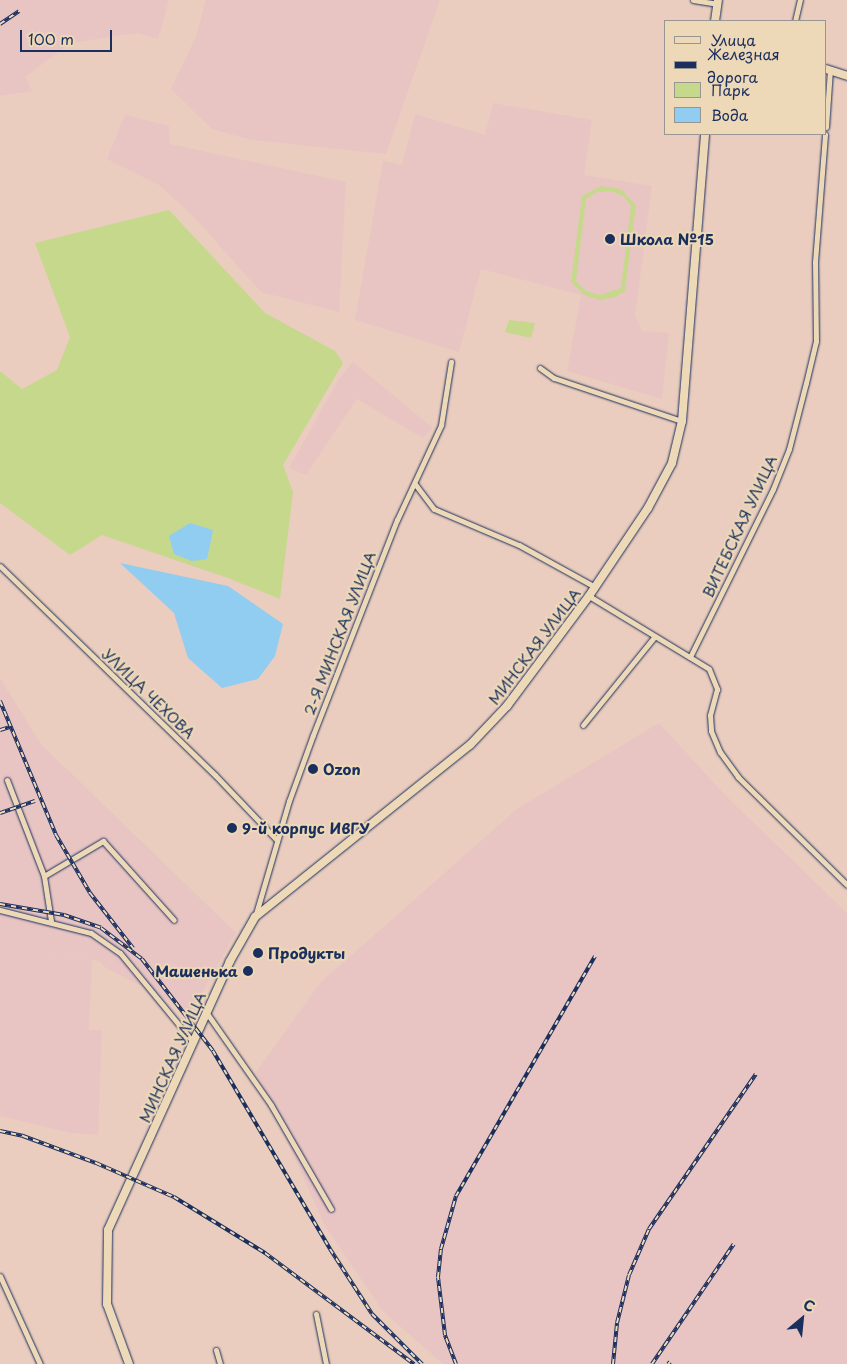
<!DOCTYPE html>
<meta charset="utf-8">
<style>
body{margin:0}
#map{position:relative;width:847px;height:1364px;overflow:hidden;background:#eacdbe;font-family:"Playpen Sans",sans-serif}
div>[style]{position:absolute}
.built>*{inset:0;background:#e8c5c3}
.green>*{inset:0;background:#c5d88c}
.water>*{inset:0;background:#91ccf1}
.roads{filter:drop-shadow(0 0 1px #1b2f5e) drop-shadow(0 0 1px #1b2f5e)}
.street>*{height:5px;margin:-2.5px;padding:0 2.5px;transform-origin:2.5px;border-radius:2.5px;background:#edd9b7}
.secondary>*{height:8px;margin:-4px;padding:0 4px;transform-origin:4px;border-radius:4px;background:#edd9b7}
.rail>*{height:4px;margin-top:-2px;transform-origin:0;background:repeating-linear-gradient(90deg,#edd9b7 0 5.5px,#1b2f5e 0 11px);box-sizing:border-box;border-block:1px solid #1b2f5e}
.dots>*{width:14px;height:14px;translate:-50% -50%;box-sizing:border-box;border:2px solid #edd9b7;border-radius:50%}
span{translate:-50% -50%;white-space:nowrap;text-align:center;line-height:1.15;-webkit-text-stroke:4px #edd9b7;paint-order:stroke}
.poi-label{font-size:15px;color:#1b2f5e;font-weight:700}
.left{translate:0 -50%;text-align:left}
.right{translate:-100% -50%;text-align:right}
.street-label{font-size:15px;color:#1b2f5e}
.legend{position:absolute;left:664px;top:20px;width:162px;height:115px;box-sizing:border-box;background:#edd9b7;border:1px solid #999593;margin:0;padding:6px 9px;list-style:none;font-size:15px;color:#1b2f5e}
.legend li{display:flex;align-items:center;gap:10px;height:25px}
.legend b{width:25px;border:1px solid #999593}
.north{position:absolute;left:777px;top:1294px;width:50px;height:50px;-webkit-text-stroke:4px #edd9b7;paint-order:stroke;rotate:28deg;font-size:14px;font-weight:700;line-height:20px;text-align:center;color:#1b2f5e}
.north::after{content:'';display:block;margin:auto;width:18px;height:22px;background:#1b2f5e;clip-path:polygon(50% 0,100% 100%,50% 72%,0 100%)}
.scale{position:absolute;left:20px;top:30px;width:92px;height:22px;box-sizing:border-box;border:2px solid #1b2f5e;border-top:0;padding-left:6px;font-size:15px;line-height:18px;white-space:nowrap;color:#1b2f5e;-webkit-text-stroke:4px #edd9b7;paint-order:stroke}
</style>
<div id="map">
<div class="built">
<div style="clip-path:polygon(0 0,169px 0,158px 39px,138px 33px,70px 43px,25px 77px,32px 91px,0 96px)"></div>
<div style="clip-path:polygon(206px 0,440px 0,386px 154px,251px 140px,212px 129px,171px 89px,196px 37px)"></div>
<div style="clip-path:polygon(493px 103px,592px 120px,584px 175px,652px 186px,635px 316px,642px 331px,669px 333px,662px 399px,567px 371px,581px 295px,481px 269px,459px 352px,355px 320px,383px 161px,402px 165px,415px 114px,485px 135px)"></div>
<div style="clip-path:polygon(125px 115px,169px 126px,170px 144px,346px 182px,339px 312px,261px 292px,194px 217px,159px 185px,107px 159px)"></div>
<div style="clip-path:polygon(353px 362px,433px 428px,423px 438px,357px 399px,306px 475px,289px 468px,339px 379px)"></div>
<div style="clip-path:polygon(0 678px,41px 744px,236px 933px,191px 1012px,106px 968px,99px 961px,24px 948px,92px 960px,89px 1030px,102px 1030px,98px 1135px,71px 1133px,0 1116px)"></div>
<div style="clip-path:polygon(659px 723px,725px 795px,847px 913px,847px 1364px,443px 1364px,383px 1311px,325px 1226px,256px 1072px,321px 982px,517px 809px)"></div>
</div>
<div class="green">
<div style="clip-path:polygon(evenodd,601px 186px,621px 189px,636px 205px,625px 291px,615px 297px,600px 300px,584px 295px,571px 282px,582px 196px,601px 186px,611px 191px,623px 196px,631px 206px,621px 288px,600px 295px,586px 291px,576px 281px,586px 199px,597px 192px,611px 191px)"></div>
<div style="clip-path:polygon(169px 210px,265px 313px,335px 351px,343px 363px,283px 465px,293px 492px,280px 599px,228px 578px,102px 535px,70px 555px,0 503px,0 371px,22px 389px,57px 370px,70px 337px,35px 243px)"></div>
<div style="clip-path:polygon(509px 320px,535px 323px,531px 338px,505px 332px)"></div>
</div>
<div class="water">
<div style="clip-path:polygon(190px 523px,213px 530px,207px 559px,192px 561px,174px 554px,169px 536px)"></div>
<div style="clip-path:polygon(120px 563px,228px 586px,283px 624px,275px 656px,258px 679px,222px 688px,188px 658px,174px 613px)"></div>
</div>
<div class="roads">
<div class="street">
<div style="left:693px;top:0;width:24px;rotate:9deg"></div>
<div style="left:795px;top:21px;width:22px;rotate:-77deg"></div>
<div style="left:826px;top:127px;width:57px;rotate:-86deg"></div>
<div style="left:540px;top:368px;width:17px;rotate:36deg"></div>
<div style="left:554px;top:378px;width:135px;rotate:18.6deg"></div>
<div style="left:415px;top:484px;width:31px;rotate:53deg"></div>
<div style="left:434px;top:509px;width:92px;rotate:23deg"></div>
<div style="left:519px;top:545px;width:87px;rotate:28.9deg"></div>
<div style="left:0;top:566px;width:300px;rotate:44.2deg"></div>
<div style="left:215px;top:775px;width:90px;rotate:46.4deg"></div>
<div style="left:589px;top:596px;width:140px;rotate:31.3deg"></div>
<div style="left:709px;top:669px;width:22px;rotate:68deg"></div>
<div style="left:717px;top:689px;width:27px;rotate:105deg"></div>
<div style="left:710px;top:715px;width:16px;rotate:86deg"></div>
<div style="left:711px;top:731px;width:23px;rotate:67deg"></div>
<div style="left:720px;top:752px;width:31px;rotate:54deg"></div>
<div style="left:738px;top:777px;width:153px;rotate:44.7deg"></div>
<div style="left:690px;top:657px;width:187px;rotate:-63.7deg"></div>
<div style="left:773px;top:489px;width:43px;rotate:-68.2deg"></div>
<div style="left:789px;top:449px;width:68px;rotate:-75.6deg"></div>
<div style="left:806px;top:383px;width:43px;rotate:-76.6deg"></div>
<div style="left:816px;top:341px;width:79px;rotate:-90.7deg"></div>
<div style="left:815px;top:262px;width:128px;rotate:-85.5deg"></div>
<div style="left:583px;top:725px;width:114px;rotate:-51deg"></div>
<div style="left:7px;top:780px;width:103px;rotate:68.9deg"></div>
<div style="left:0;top:910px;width:94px;rotate:14.2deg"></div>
<div style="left:91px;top:933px;width:35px;rotate:35deg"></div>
<div style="left:120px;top:953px;width:115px;rotate:50.6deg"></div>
<div style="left:255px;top:917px;width:121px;rotate:-73.7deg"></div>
<div style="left:289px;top:801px;width:70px;rotate:-70deg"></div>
<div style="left:313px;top:735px;width:231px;rotate:-68.7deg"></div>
<div style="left:397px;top:520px;width:105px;rotate:-65.1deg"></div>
<div style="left:441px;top:425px;width:64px;rotate:-81deg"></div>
<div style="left:51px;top:921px;width:46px;rotate:-98.8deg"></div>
<div style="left:44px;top:876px;width:69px;rotate:-30.7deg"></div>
<div style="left:103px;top:841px;width:106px;rotate:48.1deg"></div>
<div style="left:206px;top:1012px;width:113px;rotate:55deg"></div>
<div style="left:271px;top:1105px;width:120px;rotate:60deg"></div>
<div style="left:0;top:1276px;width:97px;rotate:65.6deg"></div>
<div style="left:316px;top:1314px;width:51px;rotate:78.7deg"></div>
<div style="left:216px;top:1350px;width:15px;rotate:74deg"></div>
</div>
<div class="secondary">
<div style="left:715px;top:21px;width:21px;rotate:-82deg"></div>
<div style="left:826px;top:69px;width:22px;rotate:18deg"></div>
<div style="left:129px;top:1364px;width:64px;rotate:-110.1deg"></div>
<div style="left:107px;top:1304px;width:74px;rotate:-89.2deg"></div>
<div style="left:108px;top:1230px;width:295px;rotate:-65.6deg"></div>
<div style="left:230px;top:961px;width:51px;rotate:-60.4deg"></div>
<div style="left:255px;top:917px;width:275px;rotate:-38.7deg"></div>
<div style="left:470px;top:745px;width:54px;rotate:-46.5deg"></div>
<div style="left:507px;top:706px;width:137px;rotate:-53.3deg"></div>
<div style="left:589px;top:596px;width:106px;rotate:-56.2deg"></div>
<div style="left:648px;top:508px;width:51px;rotate:-61.9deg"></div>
<div style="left:672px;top:463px;width:43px;rotate:-76.6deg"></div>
<div style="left:682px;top:421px;width:288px;rotate:-85.4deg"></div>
</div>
</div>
<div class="rail">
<div style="left:0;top:24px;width:23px;rotate:-34deg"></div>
<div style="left:0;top:701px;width:145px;rotate:67.3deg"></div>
<div style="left:56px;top:835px;width:67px;rotate:59.6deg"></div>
<div style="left:90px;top:893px;width:70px;rotate:52deg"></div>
<div style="left:0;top:730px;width:10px;rotate:-17deg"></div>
<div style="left:0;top:813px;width:37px;rotate:-19deg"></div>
<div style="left:0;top:904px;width:65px;rotate:9.8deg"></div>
<div style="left:64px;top:915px;width:39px;rotate:19deg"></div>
<div style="left:101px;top:928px;width:51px;rotate:37.1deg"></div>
<div style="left:142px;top:959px;width:116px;rotate:52.3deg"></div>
<div style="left:213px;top:1051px;width:230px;rotate:59.4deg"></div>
<div style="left:330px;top:1249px;width:77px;rotate:57.1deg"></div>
<div style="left:372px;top:1314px;width:71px;rotate:45deg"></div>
<div style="left:0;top:1131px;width:24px;rotate:12deg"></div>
<div style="left:23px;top:1136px;width:78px;rotate:20.3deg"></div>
<div style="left:96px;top:1163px;width:85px;rotate:23.6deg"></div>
<div style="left:174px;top:1197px;width:107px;rotate:31.6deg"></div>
<div style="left:265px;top:1253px;width:186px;rotate:36.7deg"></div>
<div style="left:456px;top:1364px;width:31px;rotate:-111deg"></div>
<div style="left:445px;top:1335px;width:58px;rotate:-96.9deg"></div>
<div style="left:438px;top:1277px;width:28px;rotate:-84deg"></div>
<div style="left:441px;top:1249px;width:55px;rotate:-74.2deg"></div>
<div style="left:456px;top:1196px;width:277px;rotate:-59.9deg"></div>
<div style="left:613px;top:1364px;width:41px;rotate:-84.4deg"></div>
<div style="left:617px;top:1323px;width:49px;rotate:-76deg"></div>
<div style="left:629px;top:1275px;width:50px;rotate:-66.5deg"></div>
<div style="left:649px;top:1229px;width:188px;rotate:-55.4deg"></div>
<div style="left:652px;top:1364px;width:145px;rotate:-55.7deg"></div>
<div style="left:668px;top:1364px;width:3px;rotate:-45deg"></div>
</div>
<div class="dots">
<div style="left:610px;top:239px;background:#1b2f5e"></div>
<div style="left:313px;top:769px;background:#1b2f5e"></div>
<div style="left:232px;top:828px;background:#1b2f5e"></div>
<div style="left:258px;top:953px;background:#1b2f5e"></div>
<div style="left:248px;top:971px;background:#1b2f5e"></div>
</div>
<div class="poi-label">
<span class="left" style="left:620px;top:239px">Школа №15</span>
<span class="left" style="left:323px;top:769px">Ozon</span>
<span class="left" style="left:242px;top:828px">9-й корпус ИвГУ</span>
<span class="left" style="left:268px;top:953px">Продукты</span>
<span class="right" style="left:238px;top:971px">Машенька</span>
</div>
<div class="street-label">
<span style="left:739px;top:526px;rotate:-65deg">ВИТЕБСКАЯ УЛИЦА</span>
<span style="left:339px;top:633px;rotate:-69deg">2-Я МИНСКАЯ УЛИЦА</span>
<span style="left:534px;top:646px;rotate:-53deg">МИНСКАЯ УЛИЦА</span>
<span style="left:149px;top:693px;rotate:44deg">УЛИЦА ЧЕХОВА</span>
<span style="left:172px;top:1057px;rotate:-66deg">МИНСКАЯ УЛИЦА</span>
</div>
<ul class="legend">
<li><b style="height:6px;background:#edd9b7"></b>Улица</li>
<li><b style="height:6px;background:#1b2f5e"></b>Железная дорога</li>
<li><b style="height:14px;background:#c5d88c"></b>Парк</li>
<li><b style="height:14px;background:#91ccf1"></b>Вода</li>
</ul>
<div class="north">С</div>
<div class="scale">100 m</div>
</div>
